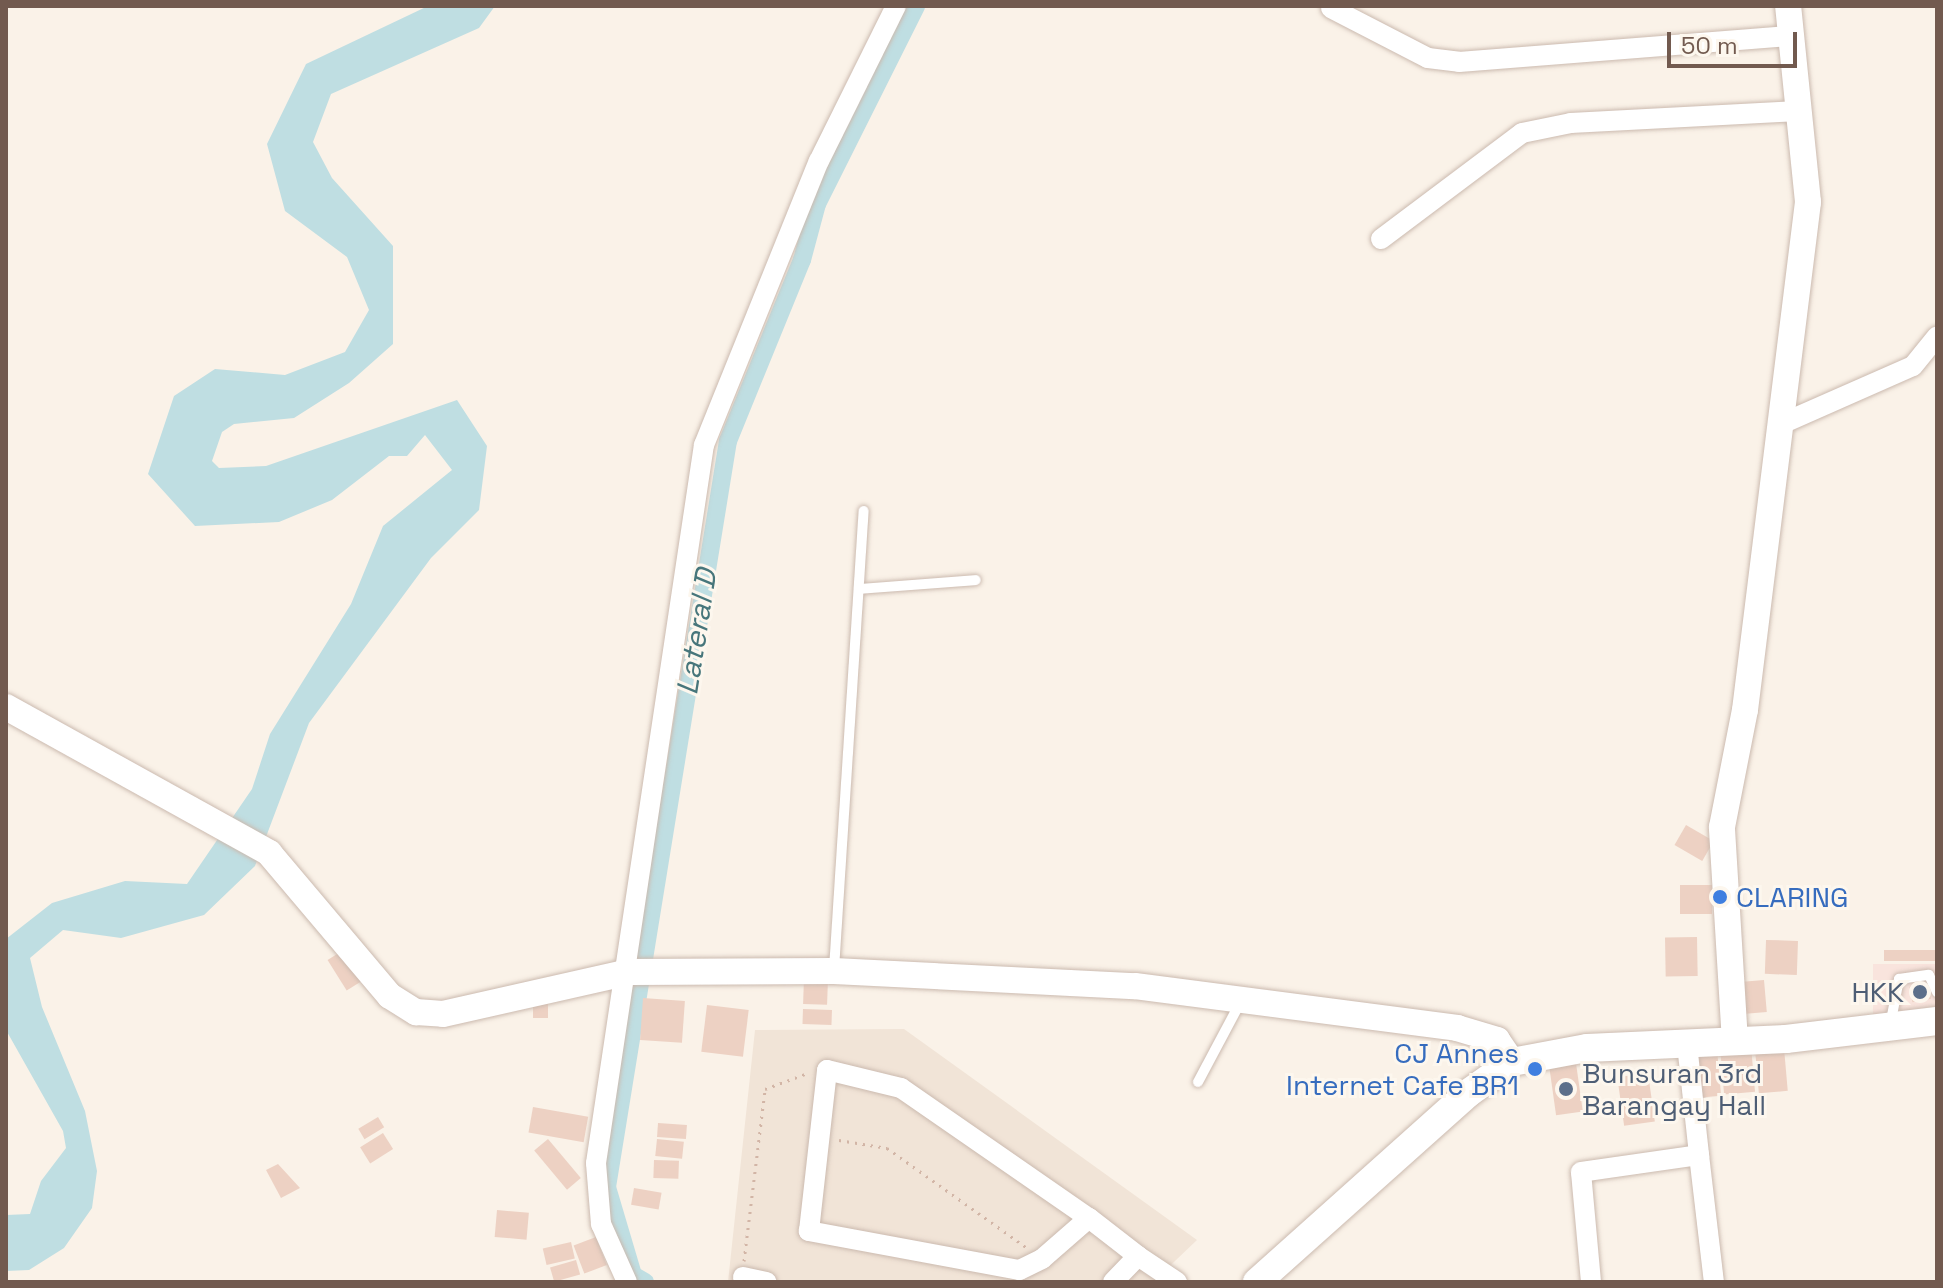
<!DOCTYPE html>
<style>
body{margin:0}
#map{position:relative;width:1943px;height:1288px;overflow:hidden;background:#faf2e8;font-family:"Space Grotesk",sans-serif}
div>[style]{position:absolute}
.residential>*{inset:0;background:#f1e4d7}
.commercial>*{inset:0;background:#f9e4dd;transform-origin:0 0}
.water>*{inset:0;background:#bfdee2}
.canal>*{height:18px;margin:-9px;padding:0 9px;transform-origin:9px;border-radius:9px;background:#bfdee2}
.building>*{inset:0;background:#edd1c3;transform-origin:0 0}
.path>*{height:3px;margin-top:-1.5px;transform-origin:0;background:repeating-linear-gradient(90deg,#d2b5a6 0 2px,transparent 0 8px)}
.roads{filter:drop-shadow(0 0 2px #cbbaaf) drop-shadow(0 0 2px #cbbaaf)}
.service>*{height:10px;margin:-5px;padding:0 5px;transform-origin:5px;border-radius:5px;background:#fff}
.minor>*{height:20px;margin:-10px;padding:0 10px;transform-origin:10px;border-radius:10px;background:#fff}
.tertiary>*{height:26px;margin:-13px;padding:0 13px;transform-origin:13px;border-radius:13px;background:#fff}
.secondary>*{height:28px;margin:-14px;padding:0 14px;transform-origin:14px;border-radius:14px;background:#fff}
.dots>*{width:22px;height:22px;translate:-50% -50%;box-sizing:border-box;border:4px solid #fdf7ee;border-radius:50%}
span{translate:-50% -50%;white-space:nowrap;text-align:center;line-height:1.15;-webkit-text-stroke:6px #fdf7ee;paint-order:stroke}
.shop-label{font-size:28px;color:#366cbe}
.left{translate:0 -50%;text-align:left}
.right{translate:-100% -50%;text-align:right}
.service-label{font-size:28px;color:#4e5e75}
.water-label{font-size:30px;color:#47767b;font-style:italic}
.frame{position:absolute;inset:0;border:8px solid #725a4f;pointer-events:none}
.scale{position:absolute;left:1667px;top:32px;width:130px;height:36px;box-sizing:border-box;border:4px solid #725a4f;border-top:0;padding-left:10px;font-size:24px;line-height:28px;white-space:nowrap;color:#725a4f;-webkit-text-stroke:6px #fdf7ee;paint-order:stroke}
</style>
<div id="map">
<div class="residential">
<div style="clip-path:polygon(904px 1029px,1197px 1240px,1153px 1282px,728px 1282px,755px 1030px)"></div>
</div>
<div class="commercial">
<div style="left:1937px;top:964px;width:50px;height:64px;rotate:90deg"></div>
</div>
<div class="water">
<div style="clip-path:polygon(428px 6px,495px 6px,479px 28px,331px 94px,313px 142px,332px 178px,393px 246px,393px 344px,349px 383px,294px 418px,234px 424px,222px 432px,212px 461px,219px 468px,266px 466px,457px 400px,487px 446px,479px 510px,431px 558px,309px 723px,255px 866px,204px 915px,121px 938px,63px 930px,30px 958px,42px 1007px,85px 1111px,97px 1171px,92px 1208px,64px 1248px,29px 1270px,6px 1271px,6px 1215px,30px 1214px,41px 1181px,66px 1148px,63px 1131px,6px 1030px,6px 939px,52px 903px,125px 881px,187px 884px,252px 789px,270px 734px,351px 604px,383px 526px,452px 470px,425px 435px,407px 456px,389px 456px,332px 500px,279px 522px,195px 526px,148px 474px,174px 396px,215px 369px,285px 375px,345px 352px,369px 310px,347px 257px,285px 211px,267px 144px,306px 64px)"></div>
</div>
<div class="canal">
<div style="left:645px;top:1282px;width:14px;rotate:-150deg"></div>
<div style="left:633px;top:1275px;width:92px;rotate:-106.5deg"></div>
<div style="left:607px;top:1187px;width:756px;rotate:-80.79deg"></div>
<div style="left:728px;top:441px;width:196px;rotate:-67.8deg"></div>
<div style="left:802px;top:260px;width:58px;rotate:-75deg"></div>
<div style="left:817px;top:204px;width:221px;rotate:-63.4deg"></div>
</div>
<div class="building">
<div style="left:1686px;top:825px;width:32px;height:23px;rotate:30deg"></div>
<div style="left:1712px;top:885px;width:29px;height:32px;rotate:90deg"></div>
<div style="left:1697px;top:937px;width:39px;height:32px;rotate:89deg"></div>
<div style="left:1798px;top:941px;width:34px;height:32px;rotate:92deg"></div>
<div style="left:1937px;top:950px;width:11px;height:53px;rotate:90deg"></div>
<div style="left:342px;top:951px;width:36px;height:17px;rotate:58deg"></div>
<div style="left:804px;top:978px;width:24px;height:26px;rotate:2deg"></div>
<div style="left:1764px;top:980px;width:32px;height:21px;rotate:85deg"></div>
<div style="left:1928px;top:983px;width:16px;height:19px;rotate:79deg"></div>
<div style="left:533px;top:997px;width:15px;height:21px"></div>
<div style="left:643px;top:998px;width:42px;height:42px;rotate:4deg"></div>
<div style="left:707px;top:1005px;width:42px;height:47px;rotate:7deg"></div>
<div style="left:803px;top:1009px;width:29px;height:15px;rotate:2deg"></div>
<div style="left:1751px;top:1046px;width:46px;height:31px;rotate:85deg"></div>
<div style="left:1784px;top:1048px;width:43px;height:29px;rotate:85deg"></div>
<div style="left:1717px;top:1049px;width:47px;height:20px;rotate:85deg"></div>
<div style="left:1576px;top:1063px;width:49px;height:27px;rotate:82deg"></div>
<div style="left:1648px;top:1073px;width:49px;height:31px;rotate:82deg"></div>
<div style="left:533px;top:1107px;width:56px;height:26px;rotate:10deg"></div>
<div style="left:378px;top:1117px;width:12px;height:23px;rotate:59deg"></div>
<div style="left:658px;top:1123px;width:29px;height:14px;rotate:4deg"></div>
<div style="left:383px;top:1133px;width:19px;height:27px;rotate:58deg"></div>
<div style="left:548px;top:1139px;width:51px;height:18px;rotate:50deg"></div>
<div style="left:657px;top:1139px;width:27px;height:17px;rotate:6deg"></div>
<div style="left:654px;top:1160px;width:25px;height:18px;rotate:2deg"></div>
<div style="clip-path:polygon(278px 1164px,300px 1188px,281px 1198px,266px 1170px)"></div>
<div style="left:634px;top:1188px;width:28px;height:17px;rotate:10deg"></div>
<div style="left:497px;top:1210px;width:32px;height:27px;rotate:5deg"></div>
<div style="left:596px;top:1237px;width:30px;height:24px;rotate:69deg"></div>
<div style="left:571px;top:1242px;width:17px;height:29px;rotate:77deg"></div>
<div style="left:576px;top:1260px;width:15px;height:27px;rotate:74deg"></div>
</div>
<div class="path">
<div style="left:839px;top:1140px;width:49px;rotate:9.5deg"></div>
<div style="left:887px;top:1148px;width:172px;rotate:35.5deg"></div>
<div style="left:744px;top:1261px;width:173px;rotate:-83deg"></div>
<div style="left:765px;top:1089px;width:46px;rotate:-20.4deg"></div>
</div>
<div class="roads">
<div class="service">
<div style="left:859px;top:589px;width:117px;rotate:-4.4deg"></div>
<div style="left:834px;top:969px;width:459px;rotate:-86.3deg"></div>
<div style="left:1890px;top:1026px;width:48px;rotate:-79.2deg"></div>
<div style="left:1899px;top:979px;width:30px;rotate:-8deg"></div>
<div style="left:1929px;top:975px;width:19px;rotate:65deg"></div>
<div style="left:1198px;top:1082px;width:92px;rotate:-62deg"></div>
</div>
<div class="minor">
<div style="left:1331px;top:8px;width:109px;rotate:27.3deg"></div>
<div style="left:1428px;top:58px;width:31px;rotate:7deg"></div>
<div style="left:1459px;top:62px;width:331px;rotate:-4.5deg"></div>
<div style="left:1381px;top:239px;width:176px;rotate:-36.9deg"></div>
<div style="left:1522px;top:133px;width:50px;rotate:-11.5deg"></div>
<div style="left:1571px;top:123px;width:227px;rotate:-3deg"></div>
<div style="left:1779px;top:425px;width:146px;rotate:-23.8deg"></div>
<div style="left:1913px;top:366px;width:38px;rotate:-51deg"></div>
<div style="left:1687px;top:1044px;width:112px;rotate:83.8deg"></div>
<div style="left:1089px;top:1218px;width:62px;rotate:138.9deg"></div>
<div style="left:1042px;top:1259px;width:25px;rotate:154deg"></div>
<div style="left:1019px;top:1270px;width:214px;rotate:-169.5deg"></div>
<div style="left:809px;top:1231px;width:162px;rotate:-83.6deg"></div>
<div style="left:827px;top:1070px;width:76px;rotate:13.7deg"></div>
<div style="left:901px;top:1088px;width:229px;rotate:34.7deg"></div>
<div style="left:1089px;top:1218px;width:62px;rotate:37.8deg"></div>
<div style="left:1138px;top:1256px;width:36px;rotate:134deg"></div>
<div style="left:1138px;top:1256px;width:47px;rotate:33.7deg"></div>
<div style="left:743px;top:1277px;width:24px;rotate:12deg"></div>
<div style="left:627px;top:1282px;width:64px;rotate:-114.1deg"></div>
<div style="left:601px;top:1224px;width:61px;rotate:-94.7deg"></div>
<div style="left:596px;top:1163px;width:726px;rotate:-81.45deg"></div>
<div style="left:704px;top:445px;width:306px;rotate:-68deg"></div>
<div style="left:819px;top:161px;width:173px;rotate:-63.6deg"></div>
<div style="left:1591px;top:1282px;width:110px;rotate:-95.2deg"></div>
<div style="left:1581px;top:1172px;width:119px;rotate:-8.2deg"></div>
<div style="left:1699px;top:1155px;width:128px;rotate:83.3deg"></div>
</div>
<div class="tertiary">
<div style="left:6px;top:707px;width:301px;rotate:29deg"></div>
<div style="left:269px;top:853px;width:187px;rotate:49.8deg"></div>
<div style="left:390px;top:996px;width:31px;rotate:32deg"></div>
<div style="left:416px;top:1012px;width:27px;rotate:4deg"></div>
<div style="left:443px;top:1014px;width:192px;rotate:-12.7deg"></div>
<div style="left:630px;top:972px;width:204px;rotate:-0.3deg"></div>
<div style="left:834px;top:971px;width:301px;rotate:2.9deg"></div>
<div style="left:1135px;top:986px;width:325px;rotate:7.4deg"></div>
<div style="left:1457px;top:1028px;width:42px;rotate:16.7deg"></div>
<div style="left:1497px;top:1040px;width:27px;rotate:56deg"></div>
<div style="left:1735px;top:1042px;width:215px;rotate:-93.5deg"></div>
<div style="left:1722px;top:827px;width:119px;rotate:-78.9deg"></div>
<div style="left:1745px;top:710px;width:512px;rotate:-82.93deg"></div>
<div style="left:1808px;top:202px;width:197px;rotate:-95.8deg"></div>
</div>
<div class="secondary">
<div style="left:1257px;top:1282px;width:282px;rotate:-41.8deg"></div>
<div style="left:1467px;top:1094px;width:55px;rotate:-35.4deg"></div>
<div style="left:1512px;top:1062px;width:76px;rotate:-10.6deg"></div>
<div style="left:1587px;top:1048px;width:199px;rotate:-2.6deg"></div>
<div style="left:1786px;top:1039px;width:152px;rotate:-6.8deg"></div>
</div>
</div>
<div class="dots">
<div style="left:1720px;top:897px;background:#3f7fe0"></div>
<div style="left:1920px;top:992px;background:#5c6f8a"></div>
<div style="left:1535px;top:1069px;background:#3f7fe0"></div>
<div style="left:1566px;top:1089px;background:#5c6f8a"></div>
</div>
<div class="shop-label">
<span class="left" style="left:1736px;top:897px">CLARING</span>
<span class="right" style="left:1519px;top:1069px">CJ Annes<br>Internet Cafe BR1</span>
</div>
<div class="service-label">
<span class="right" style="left:1904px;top:992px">HKK</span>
<span class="left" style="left:1582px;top:1089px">Bunsuran 3rd<br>Barangay Hall</span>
</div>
<div class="water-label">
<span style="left:697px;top:632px;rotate:-81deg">Lateral D</span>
</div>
<div class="frame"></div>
<div class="scale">50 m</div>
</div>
